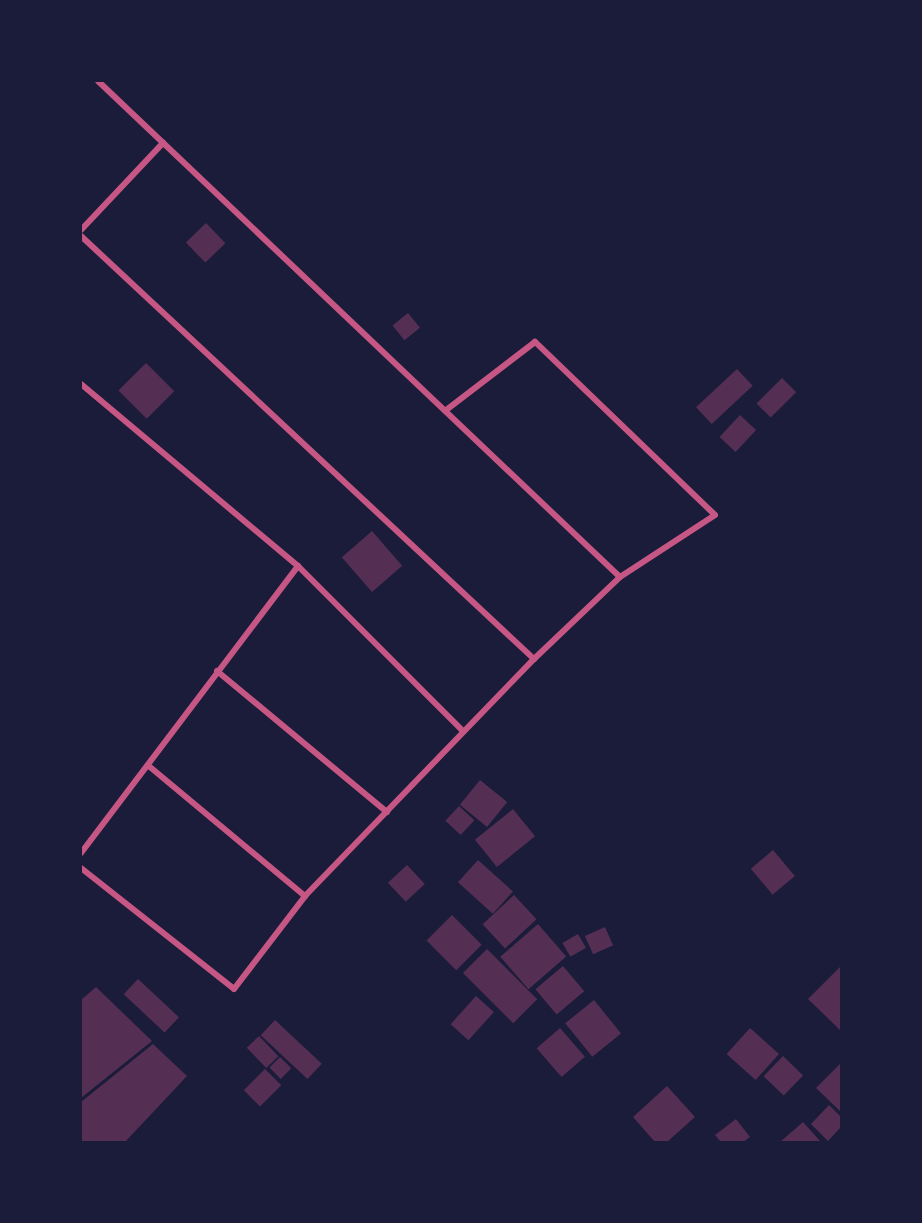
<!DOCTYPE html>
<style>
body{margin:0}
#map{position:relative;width:922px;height:1223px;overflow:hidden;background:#1b1b3a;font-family:"DM Sans",sans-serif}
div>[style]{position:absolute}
.building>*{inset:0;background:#542f53;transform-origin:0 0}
.minor>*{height:6px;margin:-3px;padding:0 3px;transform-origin:3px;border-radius:3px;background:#c65784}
span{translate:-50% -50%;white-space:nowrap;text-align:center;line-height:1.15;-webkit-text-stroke:4.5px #1b1b3a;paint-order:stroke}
.frame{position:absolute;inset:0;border:82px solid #1b1b3a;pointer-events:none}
</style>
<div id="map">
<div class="building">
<div style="left:206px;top:223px;width:28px;height:28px;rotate:46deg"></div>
<div style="left:408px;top:313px;width:19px;height:20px;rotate:51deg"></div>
<div style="left:146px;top:363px;width:40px;height:39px;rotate:45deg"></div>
<div style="left:737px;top:369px;width:23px;height:56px;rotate:47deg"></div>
<div style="left:782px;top:378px;width:20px;height:36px;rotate:45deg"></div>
<div style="left:740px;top:415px;width:22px;height:30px;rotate:43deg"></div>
<div style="left:372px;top:531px;width:46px;height:40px;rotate:49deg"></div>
<div style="left:480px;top:780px;width:35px;height:32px;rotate:39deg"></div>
<div style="left:459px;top:806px;width:21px;height:20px;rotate:43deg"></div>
<div style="left:513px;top:809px;width:35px;height:49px;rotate:51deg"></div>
<div style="left:773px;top:850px;width:34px;height:29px;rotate:50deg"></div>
<div style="left:478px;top:860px;width:47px;height:30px;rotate:42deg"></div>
<div style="left:407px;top:865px;width:26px;height:26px;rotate:47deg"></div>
<div style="left:514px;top:895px;width:33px;height:43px;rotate:47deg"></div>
<div style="left:452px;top:915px;width:42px;height:36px;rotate:45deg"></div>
<div style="left:538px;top:924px;width:43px;height:50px;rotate:49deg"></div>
<div style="left:605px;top:927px;width:20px;height:22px;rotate:66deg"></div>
<div style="left:578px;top:934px;width:16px;height:18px;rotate:60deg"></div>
<div style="left:487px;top:949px;width:71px;height:34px;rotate:45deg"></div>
<div style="left:563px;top:966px;width:33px;height:36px;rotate:50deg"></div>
<div style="clip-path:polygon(841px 966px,841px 1031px,808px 999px)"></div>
<div style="left:138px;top:979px;width:56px;height:21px;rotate:43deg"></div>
<div style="clip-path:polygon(96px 987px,152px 1041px,81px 1098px,81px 1000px)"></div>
<div style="left:476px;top:996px;width:24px;height:38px;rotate:42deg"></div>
<div style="left:594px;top:1000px;width:43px;height:37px;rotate:51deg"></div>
<div style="left:275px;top:1020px;width:64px;height:21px;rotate:43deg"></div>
<div style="left:560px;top:1028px;width:38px;height:31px;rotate:49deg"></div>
<div style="left:750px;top:1028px;width:39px;height:35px;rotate:42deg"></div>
<div style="left:259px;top:1036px;width:28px;height:17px;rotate:46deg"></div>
<div style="clip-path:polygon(153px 1044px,187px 1076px,125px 1142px,81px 1142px,81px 1102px)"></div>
<div style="left:783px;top:1056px;width:28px;height:28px;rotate:44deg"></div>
<div style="left:280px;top:1057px;width:16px;height:15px;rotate:45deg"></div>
<div style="clip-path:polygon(841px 1063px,841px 1112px,816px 1088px)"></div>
<div style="left:265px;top:1069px;width:23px;height:30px;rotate:45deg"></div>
<div style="clip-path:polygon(667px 1086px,695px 1117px,667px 1142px,655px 1142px,633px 1117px)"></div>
<div style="clip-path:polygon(829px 1105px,841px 1117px,841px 1127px,828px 1141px,811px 1124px)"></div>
<div style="clip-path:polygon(736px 1119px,750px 1137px,743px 1142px,721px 1142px,715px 1135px)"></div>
<div style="clip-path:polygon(803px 1122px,821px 1142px,780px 1142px)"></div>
</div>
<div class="minor">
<div style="left:98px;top:81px;width:720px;rotate:43.54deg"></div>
<div style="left:81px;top:230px;width:120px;rotate:-46.7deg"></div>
<div style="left:81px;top:236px;width:620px;rotate:43.04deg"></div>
<div style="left:81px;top:384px;width:283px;rotate:40deg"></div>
<div style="left:298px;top:566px;width:233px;rotate:45deg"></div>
<div style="left:217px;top:671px;width:221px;rotate:39.7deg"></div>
<div style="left:150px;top:767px;width:202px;rotate:39.8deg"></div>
<div style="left:81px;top:853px;width:360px;rotate:-52.9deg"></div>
<div style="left:81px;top:868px;width:195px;rotate:38.3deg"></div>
<div style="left:234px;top:989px;width:117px;rotate:-52.6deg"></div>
<div style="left:305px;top:896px;width:330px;rotate:-46deg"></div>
<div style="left:534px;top:659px;width:119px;rotate:-43.6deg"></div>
<div style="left:620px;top:577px;width:113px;rotate:-33.1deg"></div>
<div style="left:715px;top:515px;width:250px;rotate:-136.1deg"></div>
<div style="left:535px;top:342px;width:112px;rotate:142.6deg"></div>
</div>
<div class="frame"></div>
</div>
